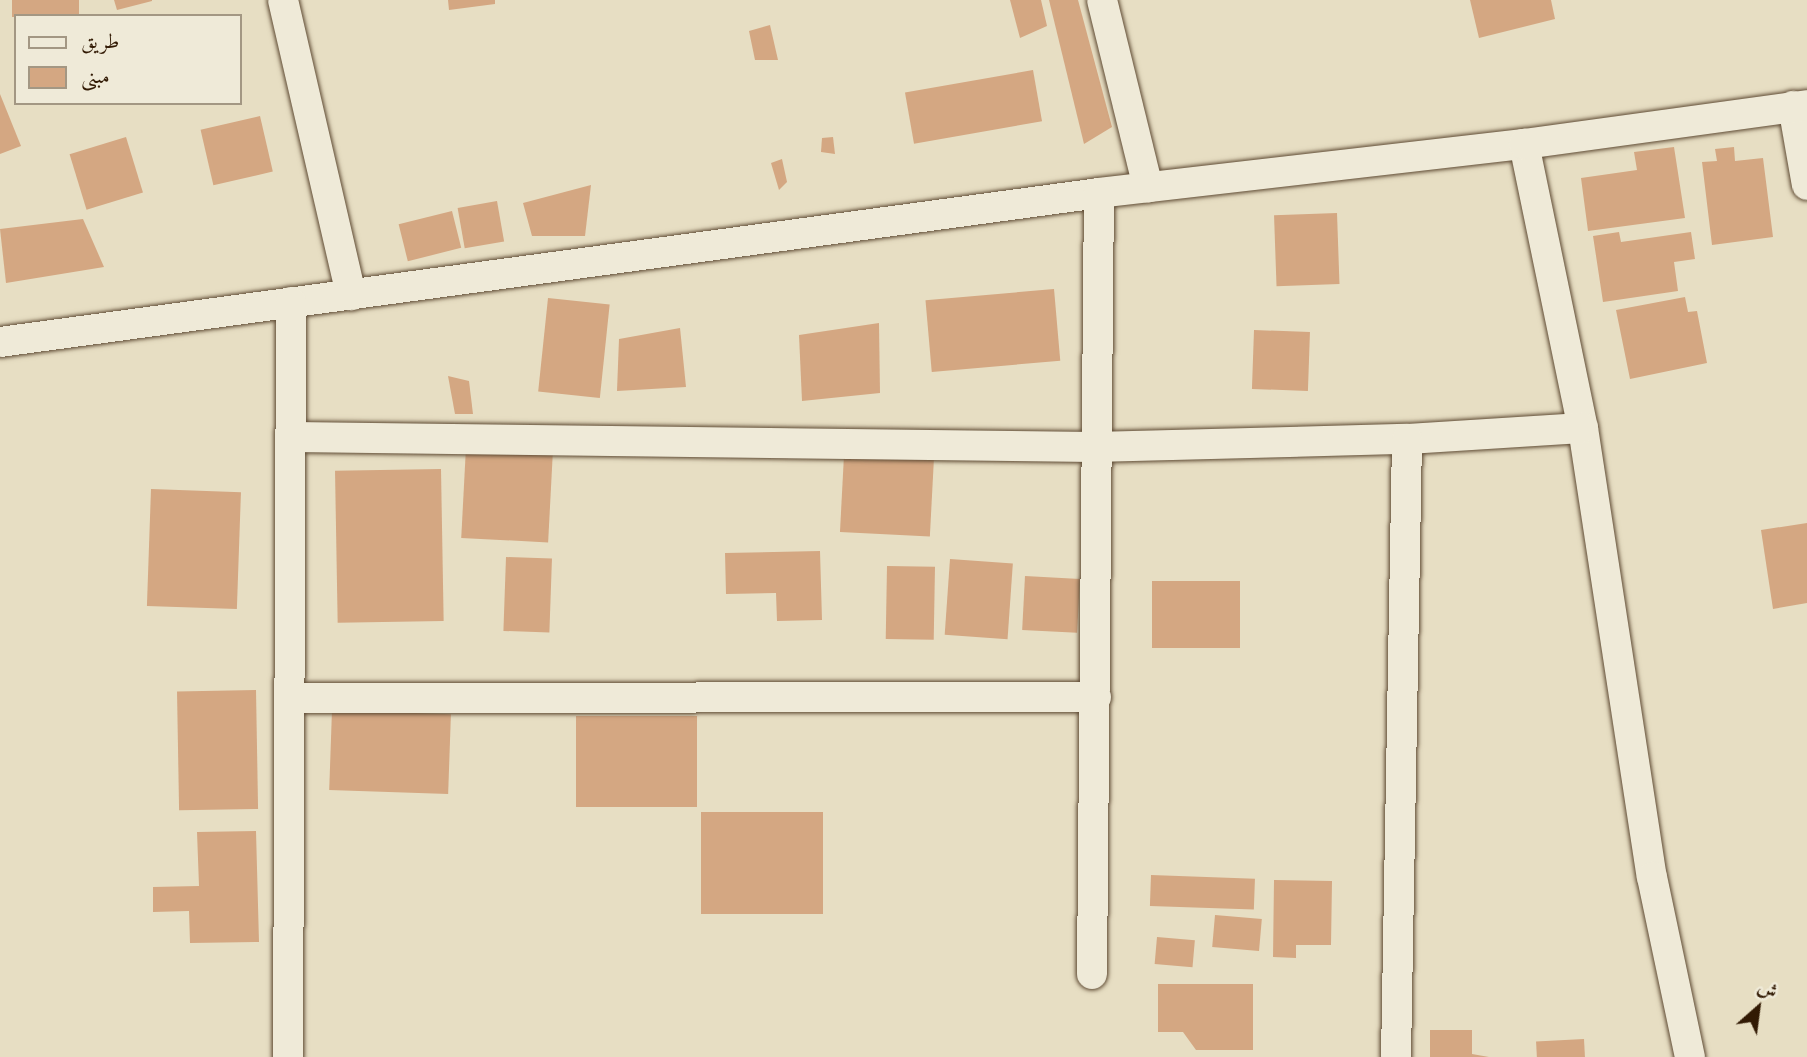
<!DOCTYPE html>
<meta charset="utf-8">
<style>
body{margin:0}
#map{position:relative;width:1807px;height:1057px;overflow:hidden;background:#e7dec3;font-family:Alegreya,Amiri,serif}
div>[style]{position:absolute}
.building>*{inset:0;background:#d4a782;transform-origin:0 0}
.roads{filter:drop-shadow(0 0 2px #5f4b34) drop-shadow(0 0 2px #5f4b34)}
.minor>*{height:30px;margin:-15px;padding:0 15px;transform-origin:15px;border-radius:15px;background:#efead8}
span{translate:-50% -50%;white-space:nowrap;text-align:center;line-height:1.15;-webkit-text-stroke:6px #efead8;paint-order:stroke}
.legend{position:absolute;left:14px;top:14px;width:228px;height:91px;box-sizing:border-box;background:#efead8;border:2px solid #a39783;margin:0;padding:9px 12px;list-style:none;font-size:21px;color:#321a04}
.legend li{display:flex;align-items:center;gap:14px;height:35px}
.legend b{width:35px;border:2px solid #a39783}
.north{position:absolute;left:1723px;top:973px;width:70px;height:70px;-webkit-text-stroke:5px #efead8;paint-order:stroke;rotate:28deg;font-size:19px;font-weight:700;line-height:28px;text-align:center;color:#321a04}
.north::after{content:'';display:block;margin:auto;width:24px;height:32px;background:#321a04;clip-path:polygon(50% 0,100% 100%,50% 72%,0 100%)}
</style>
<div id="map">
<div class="building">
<div style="left:12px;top:0;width:67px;height:17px"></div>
<div style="clip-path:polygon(114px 0,152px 0,152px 1px,117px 10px)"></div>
<div style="clip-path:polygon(448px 0,495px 0,495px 4px,449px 10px)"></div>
<div style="clip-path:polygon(1010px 0,1041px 0,1047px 26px,1020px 38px)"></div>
<div style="clip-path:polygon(1049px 0,1078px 0,1112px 127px,1084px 144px)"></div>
<div style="clip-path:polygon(1470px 0,1551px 0,1555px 19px,1479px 38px)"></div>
<div style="clip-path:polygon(770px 25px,778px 60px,755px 60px,749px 31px)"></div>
<div style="left:1033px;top:70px;width:52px;height:130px;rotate:80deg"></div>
<div style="clip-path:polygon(0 94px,21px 146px,0 154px)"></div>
<div style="left:260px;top:116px;width:57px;height:61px;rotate:77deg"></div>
<div style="left:126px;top:137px;width:58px;height:59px;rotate:73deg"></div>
<div style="clip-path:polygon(833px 137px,835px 154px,821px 152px,822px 138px)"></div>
<div style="clip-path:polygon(1674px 147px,1685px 218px,1588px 231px,1581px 178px,1637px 170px,1634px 152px)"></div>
<div style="clip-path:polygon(1734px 147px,1735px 161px,1763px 158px,1773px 237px,1712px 245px,1702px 162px,1717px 161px,1715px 149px)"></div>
<div style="clip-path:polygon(782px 159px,787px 182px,779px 190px,771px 163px)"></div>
<div style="clip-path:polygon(591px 185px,585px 236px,532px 236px,523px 203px)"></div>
<div style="left:497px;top:201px;width:41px;height:40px;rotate:80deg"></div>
<div style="left:452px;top:211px;width:38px;height:55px;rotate:76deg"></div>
<div style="left:1337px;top:213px;width:71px;height:63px;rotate:88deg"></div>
<div style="clip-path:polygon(83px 219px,104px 267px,6px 283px,0 229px)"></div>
<div style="clip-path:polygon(1619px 232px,1621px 242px,1691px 232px,1695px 259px,1674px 262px,1678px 291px,1603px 302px,1593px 236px)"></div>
<div style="left:1054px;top:289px;width:72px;height:129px;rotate:85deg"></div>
<div style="clip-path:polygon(1685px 297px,1688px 312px,1697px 311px,1707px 363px,1630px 379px,1616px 310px)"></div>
<div style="left:548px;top:298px;width:62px;height:94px;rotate:6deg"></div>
<div style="clip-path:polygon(879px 323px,880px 393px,802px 401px,799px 335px)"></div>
<div style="clip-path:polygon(680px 328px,686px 387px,617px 391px,619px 339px)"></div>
<div style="left:1254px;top:330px;width:56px;height:59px;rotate:2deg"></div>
<div style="clip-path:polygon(448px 376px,469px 381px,473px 414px,455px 414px)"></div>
<div style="left:466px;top:447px;width:87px;height:91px;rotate:3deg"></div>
<div style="left:844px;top:455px;width:90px;height:77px;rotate:3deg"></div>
<div style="left:441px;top:469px;width:152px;height:106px;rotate:89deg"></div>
<div style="left:151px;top:489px;width:90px;height:117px;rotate:2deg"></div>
<div style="clip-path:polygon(1807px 523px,1807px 603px,1773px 609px,1761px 530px)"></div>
<div style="clip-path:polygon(820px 551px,822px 620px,777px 621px,776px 593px,726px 594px,725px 553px)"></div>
<div style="left:506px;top:557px;width:46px;height:74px;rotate:2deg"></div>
<div style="left:950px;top:559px;width:63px;height:76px;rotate:4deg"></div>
<div style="left:887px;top:566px;width:48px;height:73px;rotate:1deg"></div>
<div style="left:1025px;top:576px;width:55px;height:54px;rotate:3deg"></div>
<div style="left:1152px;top:581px;width:88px;height:67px"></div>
<div style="left:256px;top:690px;width:119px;height:79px;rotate:89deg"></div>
<div style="left:332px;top:710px;width:119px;height:80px;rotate:2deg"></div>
<div style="left:576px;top:716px;width:121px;height:91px"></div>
<div style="left:701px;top:812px;width:122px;height:102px"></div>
<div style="clip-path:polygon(256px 831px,259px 942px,190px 943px,189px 911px,153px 912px,153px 887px,199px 886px,197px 832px)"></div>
<div style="left:1151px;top:875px;width:104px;height:31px;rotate:2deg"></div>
<div style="clip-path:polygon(1274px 880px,1332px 881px,1331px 945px,1296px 945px,1296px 958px,1273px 957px)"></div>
<div style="left:1215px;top:915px;width:47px;height:32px;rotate:5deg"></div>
<div style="left:1157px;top:937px;width:38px;height:27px;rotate:5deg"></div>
<div style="clip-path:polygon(1158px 984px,1253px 984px,1253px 1050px,1196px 1050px,1183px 1032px,1158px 1032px)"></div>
<div style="clip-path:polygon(1430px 1030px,1472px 1030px,1472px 1054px,1489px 1057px,1430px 1057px)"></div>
<div style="left:1584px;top:1039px;width:18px;height:48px;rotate:87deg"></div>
</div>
<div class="roads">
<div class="minor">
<div style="left:283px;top:0;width:303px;rotate:77deg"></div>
<div style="left:1102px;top:0;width:193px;rotate:76.2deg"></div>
<div style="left:1793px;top:106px;width:80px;rotate:80deg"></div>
<div style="left:1524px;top:144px;width:290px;rotate:78.3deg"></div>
<div style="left:1583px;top:428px;width:454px;rotate:81.3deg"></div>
<div style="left:1652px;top:877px;width:184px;rotate:78.1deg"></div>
<div style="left:0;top:342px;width:1109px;rotate:-7.72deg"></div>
<div style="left:1099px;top:193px;width:428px;rotate:-6.6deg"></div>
<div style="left:1524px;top:144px;width:286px;rotate:-7.8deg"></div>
<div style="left:293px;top:437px;width:801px;rotate:0.72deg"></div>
<div style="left:1094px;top:447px;width:313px;rotate:-1.5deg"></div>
<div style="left:1407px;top:439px;width:176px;rotate:-3.6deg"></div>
<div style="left:289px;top:698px;width:807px;rotate:-0.07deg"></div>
<div style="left:1092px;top:974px;width:781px;rotate:-89.49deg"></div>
<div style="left:288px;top:1057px;width:755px;rotate:-89.77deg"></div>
<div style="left:1396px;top:1057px;width:618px;rotate:-88.98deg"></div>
</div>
</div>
<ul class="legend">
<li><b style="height:9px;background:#efead8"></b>طريق</li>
<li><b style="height:19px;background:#d4a782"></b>مبنى</li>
</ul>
<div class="north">ش</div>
</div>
